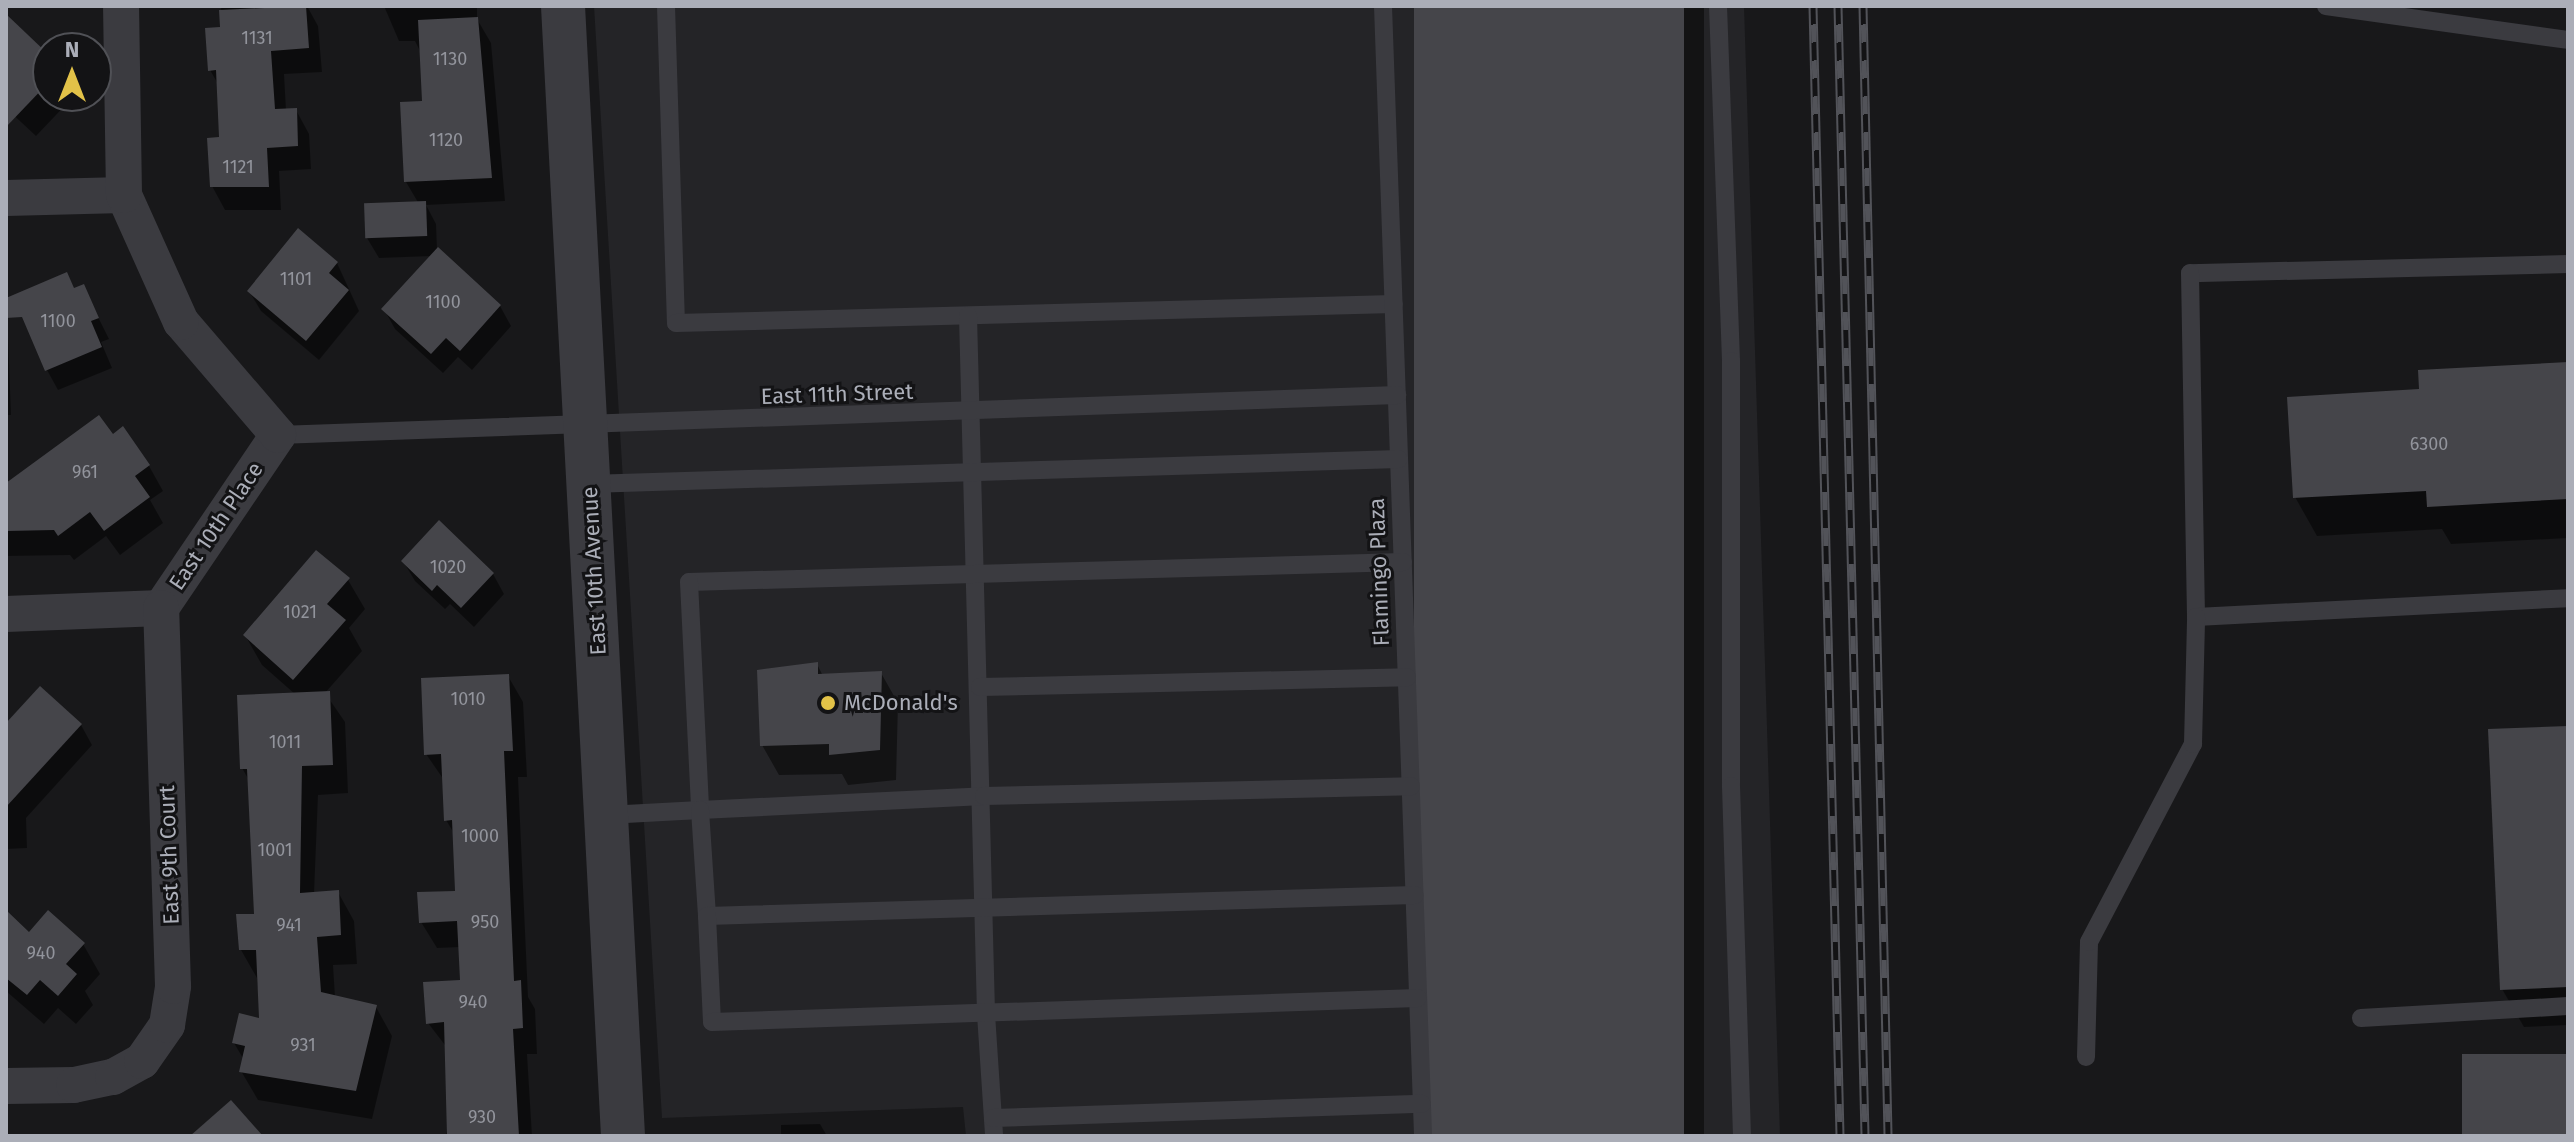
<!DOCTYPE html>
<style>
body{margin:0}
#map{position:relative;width:2574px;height:1142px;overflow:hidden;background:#18181a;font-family:"Fira Sans",sans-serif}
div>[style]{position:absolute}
.built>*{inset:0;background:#242427}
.shadow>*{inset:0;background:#0007;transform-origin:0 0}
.building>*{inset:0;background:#45454a;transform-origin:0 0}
.service>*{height:18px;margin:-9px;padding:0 9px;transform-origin:9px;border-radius:9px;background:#3b3b40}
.minor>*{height:36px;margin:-18px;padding:0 18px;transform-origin:18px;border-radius:18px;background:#3b3b40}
.tertiary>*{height:44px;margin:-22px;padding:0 22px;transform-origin:22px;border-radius:22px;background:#3b3b40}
.rail>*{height:9px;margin-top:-4.5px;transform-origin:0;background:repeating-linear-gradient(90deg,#131315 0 18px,#525359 0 36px);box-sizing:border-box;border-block:2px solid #525359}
.dots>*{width:22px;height:22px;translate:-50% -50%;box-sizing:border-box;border:4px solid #131315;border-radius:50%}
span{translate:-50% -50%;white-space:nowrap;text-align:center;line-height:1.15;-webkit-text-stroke:6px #131315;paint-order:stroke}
.number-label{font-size:18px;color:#92949c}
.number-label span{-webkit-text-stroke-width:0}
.street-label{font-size:22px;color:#abaeb8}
.poi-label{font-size:22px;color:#abaeb8}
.left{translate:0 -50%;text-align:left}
.frame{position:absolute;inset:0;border:8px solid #abaeb8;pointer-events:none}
.north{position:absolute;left:32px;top:32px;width:80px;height:80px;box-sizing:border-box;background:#131315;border:2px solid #505156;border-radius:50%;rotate:0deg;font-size:22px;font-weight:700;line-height:32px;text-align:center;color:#abaeb8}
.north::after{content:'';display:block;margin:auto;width:28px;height:36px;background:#e2c248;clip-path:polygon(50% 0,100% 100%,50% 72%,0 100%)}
</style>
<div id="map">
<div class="built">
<div style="clip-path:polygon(594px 6px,1744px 6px,1780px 1136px,966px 1136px,963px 1107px,662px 1118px)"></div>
</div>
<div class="shadow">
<div style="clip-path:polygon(221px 6px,307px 6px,318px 26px,322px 72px,284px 74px,286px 110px,296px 110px,309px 134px,311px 169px,279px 171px,281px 210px,225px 210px,212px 186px,221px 139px,218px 84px,210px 70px,222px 29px)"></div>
<div style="clip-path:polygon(384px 6px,477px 6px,477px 19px,491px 43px,505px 201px,426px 205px,436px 224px,437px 249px,500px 306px,511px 326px,472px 370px,458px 357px,443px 373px,395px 329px,384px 309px,432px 256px,379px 258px,367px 238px,419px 204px,406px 182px,424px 102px,422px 55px,415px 41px,399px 41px)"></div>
<div style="left:1416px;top:6px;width:288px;height:1130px"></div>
<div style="clip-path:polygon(6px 33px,48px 57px,48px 96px,74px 96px,36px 136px,6px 108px)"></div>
<div style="clip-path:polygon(337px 263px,359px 311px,319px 360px,261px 311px,249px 291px)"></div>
<div style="clip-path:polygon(6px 286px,11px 415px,6px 415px)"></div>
<div style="clip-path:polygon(83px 287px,109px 339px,101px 342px,112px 368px,58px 390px,47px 370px,75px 290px)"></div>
<div style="clip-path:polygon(2568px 364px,2568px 538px,2451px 544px,2442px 529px,2317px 536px,2295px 497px,2421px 391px)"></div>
<div style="clip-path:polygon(112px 437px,149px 466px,163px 491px,150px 500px,163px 523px,120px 555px,106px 536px,74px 560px,70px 555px,6px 556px,6px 485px)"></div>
<div style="clip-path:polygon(403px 561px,493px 574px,504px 594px,474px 627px,450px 604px,445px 609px,415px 581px)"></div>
<div style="clip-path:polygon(348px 580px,365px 609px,349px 628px,362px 651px,325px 693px,345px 722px,348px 793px,318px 795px,314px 894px,338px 892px,354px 921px,357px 964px,333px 965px,335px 997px,376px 1007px,392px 1036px,372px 1119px,258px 1100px,241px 1071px,244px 1060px,234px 1043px,261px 1020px,257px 978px,241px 950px,256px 916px,250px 782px,242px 768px,296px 695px,262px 665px,245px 635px)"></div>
<div style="clip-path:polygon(817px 664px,823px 676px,881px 673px,898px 703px,896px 780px,848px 785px,842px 774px,779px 775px,762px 745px)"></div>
<div style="clip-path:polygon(508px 676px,523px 702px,527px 777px,518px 777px,528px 997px,535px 1009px,537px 1054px,527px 1054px,532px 1136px,446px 1136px,451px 1109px,448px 1049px,428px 1023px,462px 982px,460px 947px,437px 948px,421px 922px,457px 892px,455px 835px,446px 820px,444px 780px,426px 754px)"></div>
<div style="clip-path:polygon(81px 725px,92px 745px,26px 818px,27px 848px,6px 849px,6px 726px)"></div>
<div style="clip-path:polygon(2568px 728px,2568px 1025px,2524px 1027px,2502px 989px)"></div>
<div style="clip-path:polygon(6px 913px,30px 935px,83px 944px,100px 974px,85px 991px,93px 1005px,76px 1024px,58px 1008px,44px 1024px,6px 991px)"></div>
<div style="clip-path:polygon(820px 1124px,827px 1136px,781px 1136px,781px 1125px)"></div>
</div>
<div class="building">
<div style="clip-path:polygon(306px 6px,309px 48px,271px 51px,275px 109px,297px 108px,298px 146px,267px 148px,269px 187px,210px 187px,207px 138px,219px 137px,216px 70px,208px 71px,205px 28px,220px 27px,219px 10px)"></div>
<div style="left:1414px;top:6px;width:270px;height:1130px"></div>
<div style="clip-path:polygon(6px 14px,48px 54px,48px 83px,6px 127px)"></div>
<div style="clip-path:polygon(478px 17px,492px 178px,404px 182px,400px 102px,422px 101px,418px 20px)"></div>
<div style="left:426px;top:201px;width:35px;height:62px;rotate:88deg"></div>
<div style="clip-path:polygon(298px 228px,338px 262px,329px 273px,349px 290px,306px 341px,247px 291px)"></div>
<div style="clip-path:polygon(438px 247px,501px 305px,460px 351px,446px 338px,431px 354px,381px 309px)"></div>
<div style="clip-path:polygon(67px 272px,74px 288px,84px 284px,99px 318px,91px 321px,102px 347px,45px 371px,22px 317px,6px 318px,6px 298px)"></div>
<div style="clip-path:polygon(2568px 362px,2568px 499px,2427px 507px,2426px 491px,2293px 498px,2287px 397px,2419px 389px,2418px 370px)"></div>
<div style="clip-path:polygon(99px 415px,113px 434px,123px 426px,150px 465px,135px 476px,150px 497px,104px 531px,90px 512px,58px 536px,54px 530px,6px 531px,6px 483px)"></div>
<div style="clip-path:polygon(439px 520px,494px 573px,461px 608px,437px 585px,432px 591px,401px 561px)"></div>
<div style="clip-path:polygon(316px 550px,350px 578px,327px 604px,346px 620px,293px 680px,243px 635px)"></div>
<div style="clip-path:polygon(818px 662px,818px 674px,882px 671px,880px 750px,829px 755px,829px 744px,760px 746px,757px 670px)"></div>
<div style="clip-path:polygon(509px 674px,513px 751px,504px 751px,514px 981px,521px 980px,523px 1028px,513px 1029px,519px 1136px,447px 1136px,444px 1022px,426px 1024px,423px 982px,460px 980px,457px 921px,419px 923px,417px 892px,455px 891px,452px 820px,444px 821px,441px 754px,424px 755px,421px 678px)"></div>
<div style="clip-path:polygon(40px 686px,82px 724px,6px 807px,6px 723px)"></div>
<div style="clip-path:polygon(330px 691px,333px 765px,302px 766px,300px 893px,339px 890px,341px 935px,317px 937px,321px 992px,377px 1005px,356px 1091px,239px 1072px,245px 1046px,232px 1043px,239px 1013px,259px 1018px,256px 950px,239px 950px,236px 914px,254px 914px,247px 769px,240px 769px,237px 695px)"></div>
<div style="clip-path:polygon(2568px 726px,2568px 987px,2500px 990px,2488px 729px)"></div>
<div style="clip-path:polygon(6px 910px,29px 932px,48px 910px,85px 943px,66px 964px,77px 974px,58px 996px,40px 980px,27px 995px,6px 978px)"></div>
<div style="left:2568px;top:1054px;width:82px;height:106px;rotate:90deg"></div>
<div style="clip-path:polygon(231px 1100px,263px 1136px,190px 1136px)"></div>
</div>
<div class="service">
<div style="left:666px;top:6px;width:317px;rotate:88.2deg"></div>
<div style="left:676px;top:323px;width:718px;rotate:-1.52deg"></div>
<div style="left:1383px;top:6px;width:1131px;rotate:87.97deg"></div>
<div style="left:1718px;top:6px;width:355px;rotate:87.9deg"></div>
<div style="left:1731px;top:361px;width:425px;rotate:90deg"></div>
<div style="left:1731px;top:786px;width:350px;rotate:88.2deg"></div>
<div style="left:2326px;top:6px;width:244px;rotate:8deg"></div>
<div style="left:2568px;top:264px;width:378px;rotate:178.6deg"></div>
<div style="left:2190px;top:273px;width:344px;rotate:89deg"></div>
<div style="left:2196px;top:617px;width:372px;rotate:-2.9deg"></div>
<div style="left:968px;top:316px;width:698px;rotate:88.52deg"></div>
<div style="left:986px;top:1014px;width:122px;rotate:86.2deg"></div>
<div style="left:278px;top:435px;width:1120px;rotate:-2.05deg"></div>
<div style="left:589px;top:484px;width:810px;rotate:-1.77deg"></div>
<div style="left:1403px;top:562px;width:714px;rotate:178.4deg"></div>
<div style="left:689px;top:582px;width:228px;rotate:87.2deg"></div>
<div style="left:700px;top:810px;width:284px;rotate:-2.8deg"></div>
<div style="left:984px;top:796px;width:427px;rotate:-1.3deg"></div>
<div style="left:980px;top:687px;width:427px;rotate:-1.3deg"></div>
<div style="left:607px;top:815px;width:93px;rotate:-3.1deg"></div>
<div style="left:700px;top:810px;width:106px;rotate:86.2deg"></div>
<div style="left:707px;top:916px;width:708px;rotate:-1.7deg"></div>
<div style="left:707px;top:916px;width:106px;rotate:87.3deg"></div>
<div style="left:712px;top:1022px;width:706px;rotate:-1.95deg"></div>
<div style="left:2361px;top:1018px;width:207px;rotate:-3.3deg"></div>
<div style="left:2086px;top:1057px;width:115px;rotate:-88.5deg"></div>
<div style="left:2089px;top:942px;width:224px;rotate:-62.3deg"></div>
<div style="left:2193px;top:744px;width:127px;rotate:-88.6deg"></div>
<div style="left:993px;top:1118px;width:429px;rotate:-1.9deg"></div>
</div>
<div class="minor">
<div style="left:6px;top:198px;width:118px;rotate:-1.5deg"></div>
<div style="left:6px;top:614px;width:155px;rotate:-2.2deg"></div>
<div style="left:161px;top:608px;width:209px;rotate:-55.9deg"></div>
<div style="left:278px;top:435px;width:149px;rotate:-130.6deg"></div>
<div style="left:181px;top:322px;width:139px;rotate:-114.2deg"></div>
<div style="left:124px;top:195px;width:189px;rotate:-90.9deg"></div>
<div style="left:6px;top:1086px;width:68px;rotate:-0.8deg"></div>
<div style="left:74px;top:1085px;width:40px;rotate:-12deg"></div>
<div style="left:113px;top:1077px;width:33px;rotate:-29deg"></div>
<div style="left:142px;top:1061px;width:44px;rotate:-55.2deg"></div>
<div style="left:167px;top:1025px;width:39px;rotate:-81deg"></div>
<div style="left:173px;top:986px;width:378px;rotate:-91.8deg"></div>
</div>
<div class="tertiary">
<div style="left:563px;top:6px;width:1132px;rotate:86.96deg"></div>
</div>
<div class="rail">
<div style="left:1813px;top:6px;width:1130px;rotate:88.63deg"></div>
<div style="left:1838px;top:6px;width:1130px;rotate:88.63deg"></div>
<div style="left:1863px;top:6px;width:1130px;rotate:88.73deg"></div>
</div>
<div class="dots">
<div style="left:828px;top:703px;background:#e2c248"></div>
</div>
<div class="number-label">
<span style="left:257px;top:38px">1131</span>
<span style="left:450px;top:59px">1130</span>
<span style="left:446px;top:140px">1120</span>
<span style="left:238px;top:167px">1121</span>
<span style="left:296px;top:279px">1101</span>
<span style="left:443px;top:302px">1100</span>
<span style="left:58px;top:321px">1100</span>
<span style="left:2429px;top:444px">6300</span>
<span style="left:85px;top:472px">961</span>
<span style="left:448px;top:567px">1020</span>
<span style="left:300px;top:612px">1021</span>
<span style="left:468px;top:699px">1010</span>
<span style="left:285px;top:742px">1011</span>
<span style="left:480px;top:836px">1000</span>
<span style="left:275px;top:850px">1001</span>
<span style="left:485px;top:922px">950</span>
<span style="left:289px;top:925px">941</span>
<span style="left:41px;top:953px">940</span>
<span style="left:473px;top:1002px">940</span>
<span style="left:303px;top:1045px">931</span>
<span style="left:482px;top:1117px">930</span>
</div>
<div class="street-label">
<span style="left:837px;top:394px;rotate:-2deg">East 11th Street</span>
<span style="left:216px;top:526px;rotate:-56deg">East 10th Place</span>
<span style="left:594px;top:571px;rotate:-93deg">East 10th Avenue</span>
<span style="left:1379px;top:572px;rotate:-92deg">Flamingo Plaza</span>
<span style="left:169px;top:855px;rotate:-92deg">East 9th Court</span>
</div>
<div class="poi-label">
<span class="left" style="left:844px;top:703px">McDonald's</span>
</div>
<div class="frame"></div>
<div class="north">N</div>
</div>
